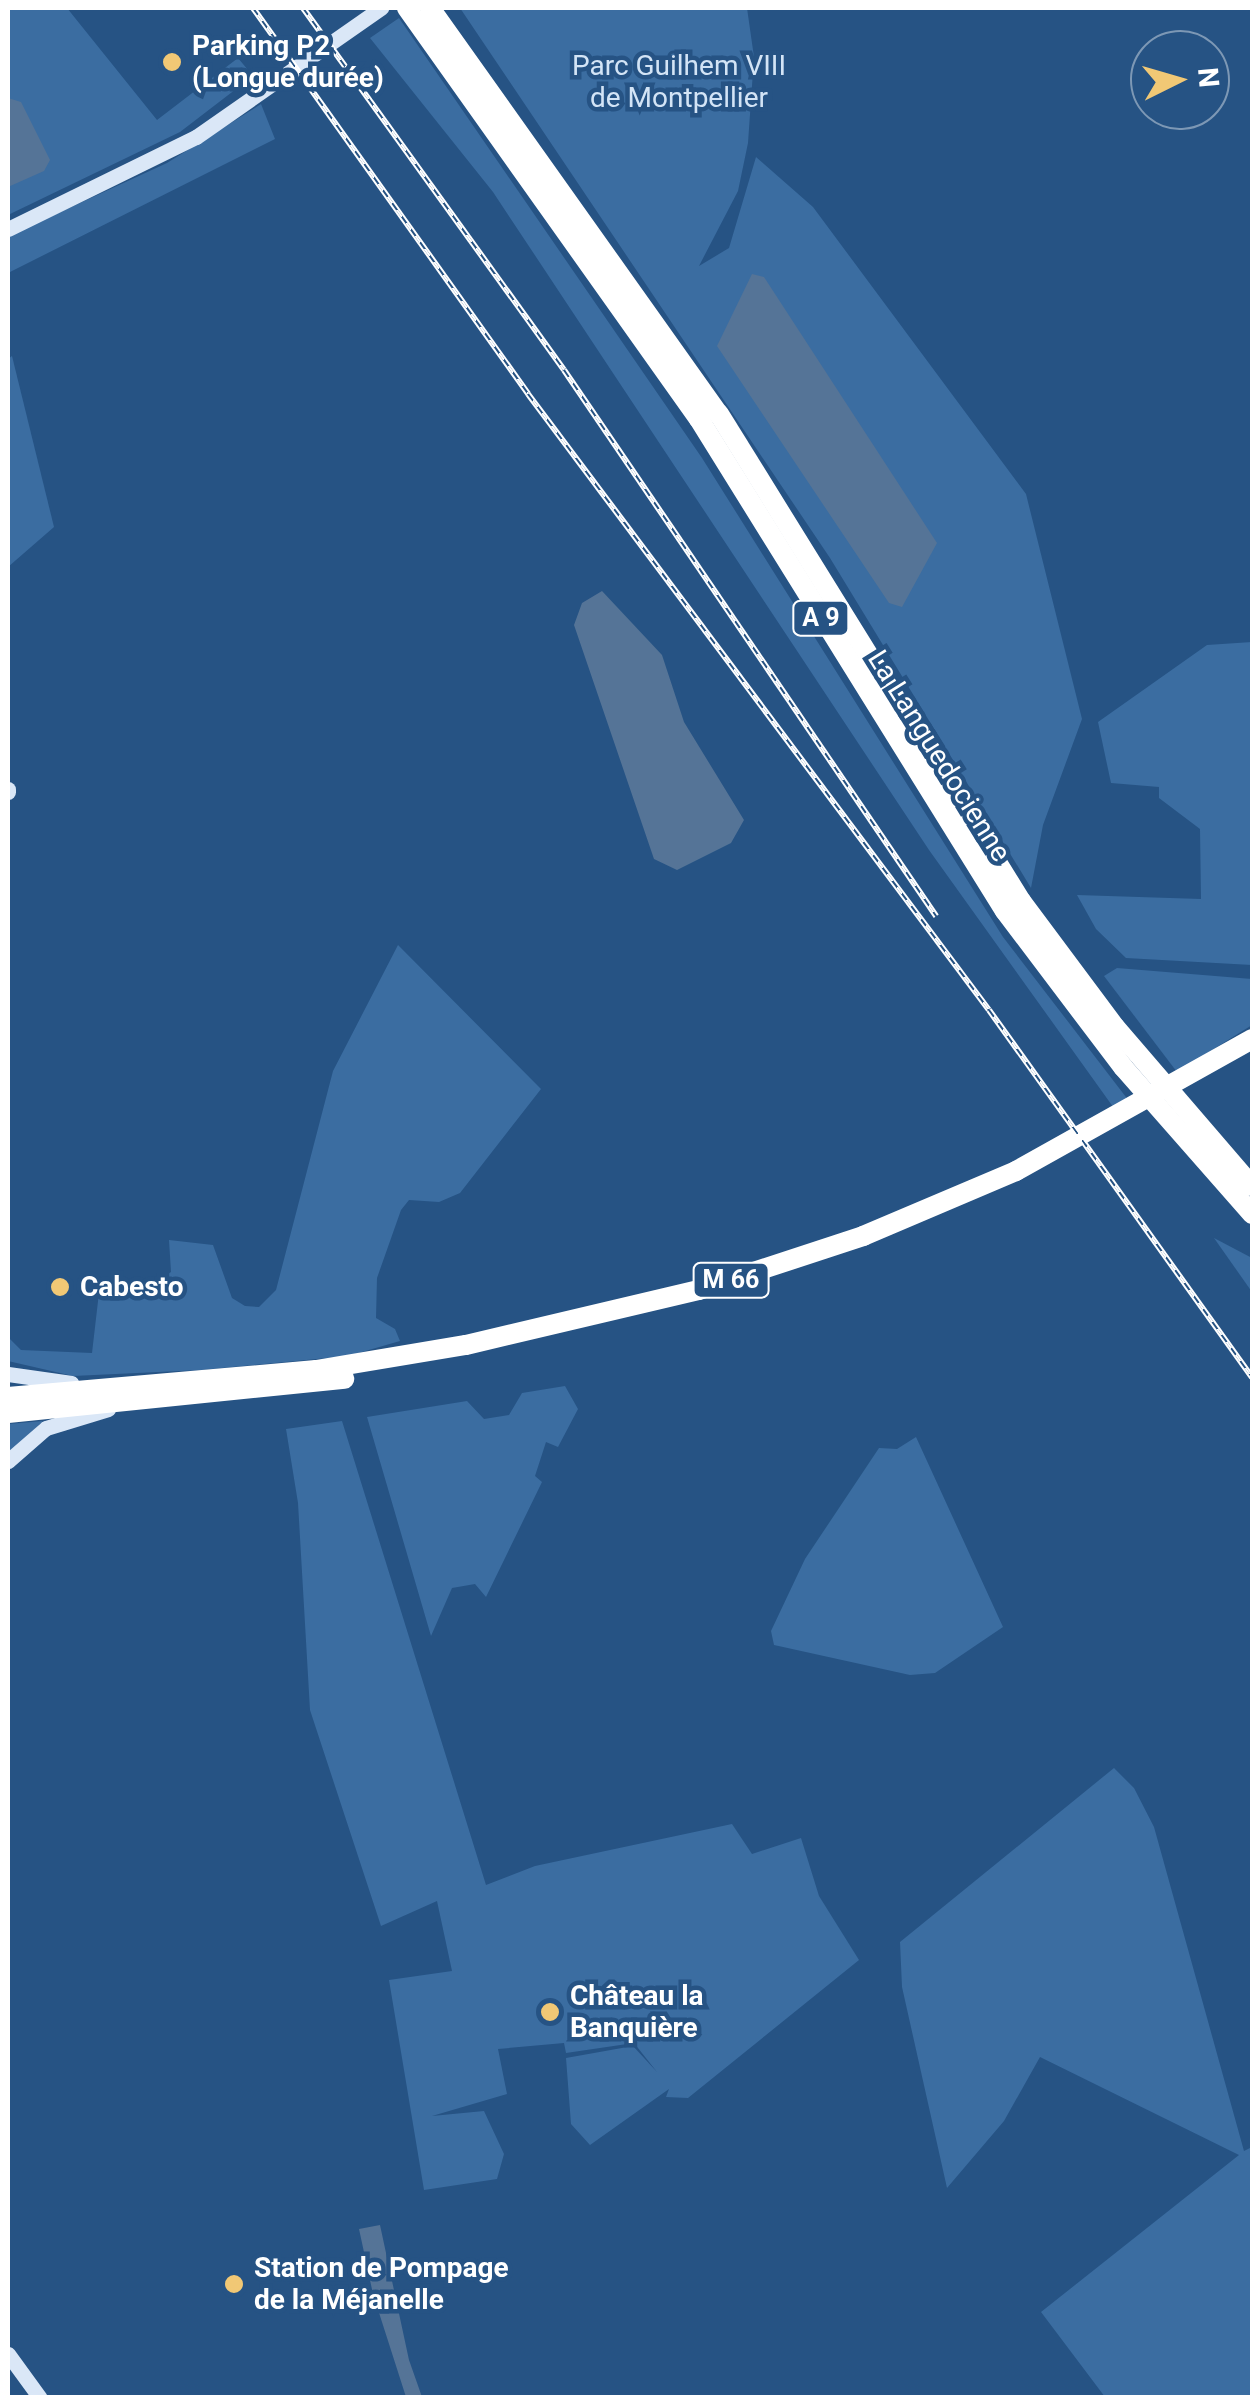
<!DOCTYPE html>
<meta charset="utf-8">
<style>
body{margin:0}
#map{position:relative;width:1260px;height:2405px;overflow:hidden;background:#265384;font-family:Roboto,sans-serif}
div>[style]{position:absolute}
.green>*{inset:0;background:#3b6da1}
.water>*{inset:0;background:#557497}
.secondary>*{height:15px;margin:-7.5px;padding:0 7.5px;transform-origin:7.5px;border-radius:7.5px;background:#dae7f7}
.highway>*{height:20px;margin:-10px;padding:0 10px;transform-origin:10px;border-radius:10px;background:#fff}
.rail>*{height:6px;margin-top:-3px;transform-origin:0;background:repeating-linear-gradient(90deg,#265384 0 8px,#fff 0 16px);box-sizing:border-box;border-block:2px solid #fff}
.dots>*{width:28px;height:28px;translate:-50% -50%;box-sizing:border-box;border:5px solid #265384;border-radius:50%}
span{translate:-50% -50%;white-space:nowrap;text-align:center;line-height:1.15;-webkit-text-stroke:9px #265384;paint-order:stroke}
.shield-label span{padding:2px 8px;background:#265384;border:2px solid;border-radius:8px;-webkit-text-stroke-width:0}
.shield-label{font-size:25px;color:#fff;font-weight:700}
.poi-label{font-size:28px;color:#fff;font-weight:700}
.left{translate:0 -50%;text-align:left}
.park-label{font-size:28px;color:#d3e4f6}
.street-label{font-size:28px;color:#fff}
.frame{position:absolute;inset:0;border:10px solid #fff;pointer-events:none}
.north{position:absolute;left:1130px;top:30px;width:100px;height:100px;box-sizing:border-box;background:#265384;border:2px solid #7d98b5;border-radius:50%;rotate:85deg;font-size:28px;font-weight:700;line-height:40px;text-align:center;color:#fff}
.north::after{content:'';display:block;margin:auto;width:35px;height:45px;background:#f1c875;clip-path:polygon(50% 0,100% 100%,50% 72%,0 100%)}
</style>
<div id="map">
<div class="green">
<div style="clip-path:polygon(8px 8px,67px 8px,157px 120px,238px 58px,253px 76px,180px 132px,8px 215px)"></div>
<div style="clip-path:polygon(460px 8px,747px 8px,754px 57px,748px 143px,738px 191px,699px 266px,729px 248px,756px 157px,813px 207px,1026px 494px,1082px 719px,1043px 825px,1031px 888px,830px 558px)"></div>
<div style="clip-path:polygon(399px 18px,702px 458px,1003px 937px,1129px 1101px,1116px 1111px,929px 850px,493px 192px,370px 38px)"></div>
<div style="clip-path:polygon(261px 104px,275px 139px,8px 273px,8px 236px,167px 163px)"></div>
<div style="clip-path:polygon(12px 356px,54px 527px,8px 567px,8px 359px)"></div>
<div style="clip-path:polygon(1252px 642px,1252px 965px,1126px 958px,1096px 929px,1077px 895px,1201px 899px,1200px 829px,1159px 798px,1159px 787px,1111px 783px,1098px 722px,1207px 645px)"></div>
<div style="clip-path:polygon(398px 945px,541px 1089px,460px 1193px,439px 1202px,409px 1200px,401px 1210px,377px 1278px,376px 1318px,395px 1329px,400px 1341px,348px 1356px,201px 1370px,73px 1376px,8px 1361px,8px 1337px,21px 1350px,92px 1353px,100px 1284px,150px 1286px,171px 1272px,169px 1240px,213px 1245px,232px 1298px,245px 1306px,259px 1307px,276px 1290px,333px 1071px)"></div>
<div style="clip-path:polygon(1117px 968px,1252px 979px,1252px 1025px,1177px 1072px,1104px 976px)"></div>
<div style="clip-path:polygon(1214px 1238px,1252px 1258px,1252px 1292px)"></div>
<div style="clip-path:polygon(565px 1386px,578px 1409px,558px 1447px,546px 1442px,535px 1476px,542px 1482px,486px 1597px,475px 1584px,452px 1588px,431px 1636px,367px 1417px,467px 1401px,484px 1419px,509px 1415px,522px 1393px)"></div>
<div style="clip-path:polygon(43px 1421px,8px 1455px,8px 1424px)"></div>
<div style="clip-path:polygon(342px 1421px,486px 1885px,535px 1866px,732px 1824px,752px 1854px,801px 1838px,819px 1896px,859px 1960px,688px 2098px,666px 2097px,669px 2089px,590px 2145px,571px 2124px,566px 2058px,633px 2046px,657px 2072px,634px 2043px,566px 2053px,564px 2043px,498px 2049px,507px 2094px,432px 2116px,484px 2111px,504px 2154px,497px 2179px,424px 2190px,389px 1980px,452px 1971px,437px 1901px,381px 1926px,310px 1710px,298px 1503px,286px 1429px)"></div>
<div style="clip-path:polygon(916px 1437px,1003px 1627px,935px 1673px,910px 1675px,774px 1645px,771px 1631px,805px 1559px,879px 1448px,897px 1449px)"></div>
<div style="clip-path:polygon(1114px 1768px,1134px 1788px,1154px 1827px,1244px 2151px,1252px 2147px,1252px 2397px,1105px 2397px,1041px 2312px,1239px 2155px,1040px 2057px,1004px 2121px,947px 2188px,902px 1987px,900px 1942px)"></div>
</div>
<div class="water">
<div style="clip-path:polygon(8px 98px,21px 102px,50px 160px,44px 171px,8px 187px)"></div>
<div style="clip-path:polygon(752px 274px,764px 277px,937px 543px,902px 607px,889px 603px,717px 346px)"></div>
<div style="clip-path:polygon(602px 591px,662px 655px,684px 722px,744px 820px,731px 843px,677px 870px,654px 859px,574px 625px,582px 603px)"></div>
<div style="clip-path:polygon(380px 2225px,409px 2360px,422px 2397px,406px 2397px,373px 2294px,359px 2229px)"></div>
</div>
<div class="secondary">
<div style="left:8px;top:229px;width:209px;rotate:-26.1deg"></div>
<div style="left:196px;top:137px;width:226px;rotate:-34.9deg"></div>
<div style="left:8px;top:789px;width:3px;rotate:90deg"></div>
<div style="left:8px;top:1374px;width:64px;rotate:8.1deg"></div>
<div style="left:8px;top:1461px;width:50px;rotate:-41deg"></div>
<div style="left:46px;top:1428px;width:65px;rotate:-17deg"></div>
<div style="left:8px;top:2354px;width:54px;rotate:54deg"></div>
</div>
<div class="highway">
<div style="left:407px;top:8px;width:504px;rotate:54.61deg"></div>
<div style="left:699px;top:419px;width:579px;rotate:58.12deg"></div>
<div style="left:1005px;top:911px;width:196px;rotate:52.9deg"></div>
<div style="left:1123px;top:1067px;width:196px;rotate:48.7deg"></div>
<div style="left:430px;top:8px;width:498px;rotate:54.6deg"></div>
<div style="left:719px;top:414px;width:573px;rotate:58.2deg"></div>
<div style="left:1021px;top:901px;width:157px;rotate:53.3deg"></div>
<div style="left:1115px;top:1027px;width:210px;rotate:49.3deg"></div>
<div style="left:8px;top:1397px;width:309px;rotate:-5deg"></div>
<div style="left:316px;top:1370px;width:152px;rotate:-9.5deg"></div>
<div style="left:466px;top:1345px;width:239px;rotate:-13.3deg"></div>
<div style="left:699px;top:1290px;width:173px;rotate:-18.2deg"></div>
<div style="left:863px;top:1236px;width:166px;rotate:-23deg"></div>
<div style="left:1016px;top:1171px;width:270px;rotate:-29.2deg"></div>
<div style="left:8px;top:1413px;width:338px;rotate:-5.8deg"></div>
</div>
<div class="rail">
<div style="left:253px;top:8px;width:474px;rotate:54.5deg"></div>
<div style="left:528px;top:394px;width:769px;rotate:53.19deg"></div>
<div style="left:989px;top:1010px;width:452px;rotate:54.4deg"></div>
<div style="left:303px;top:8px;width:446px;rotate:54.2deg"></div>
<div style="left:564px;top:370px;width:661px;rotate:55.73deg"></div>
</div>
<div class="dots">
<div style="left:172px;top:62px;background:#f1c875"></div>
<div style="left:60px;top:1287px;background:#f1c875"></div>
<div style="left:550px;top:2012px;background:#f1c875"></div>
<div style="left:234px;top:2284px;background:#f1c875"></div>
</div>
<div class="shield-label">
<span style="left:821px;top:618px">A 9</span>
<span style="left:731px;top:1280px">M 66</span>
</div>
<div class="poi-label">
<span class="left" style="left:192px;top:62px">Parking P2<br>(Longue durée)</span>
<span class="left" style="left:80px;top:1287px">Cabesto</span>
<span class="left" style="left:570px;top:2012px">Château la<br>Banquière</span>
<span class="left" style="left:254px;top:2284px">Station de Pompage<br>de la Méjanelle</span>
</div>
<div class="park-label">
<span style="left:679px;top:82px">Parc Guilhem VIII<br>de Montpellier</span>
</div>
<div class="street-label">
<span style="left:939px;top:756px;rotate:58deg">La Languedocienne</span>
</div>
<div class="frame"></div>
<div class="north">N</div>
</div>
